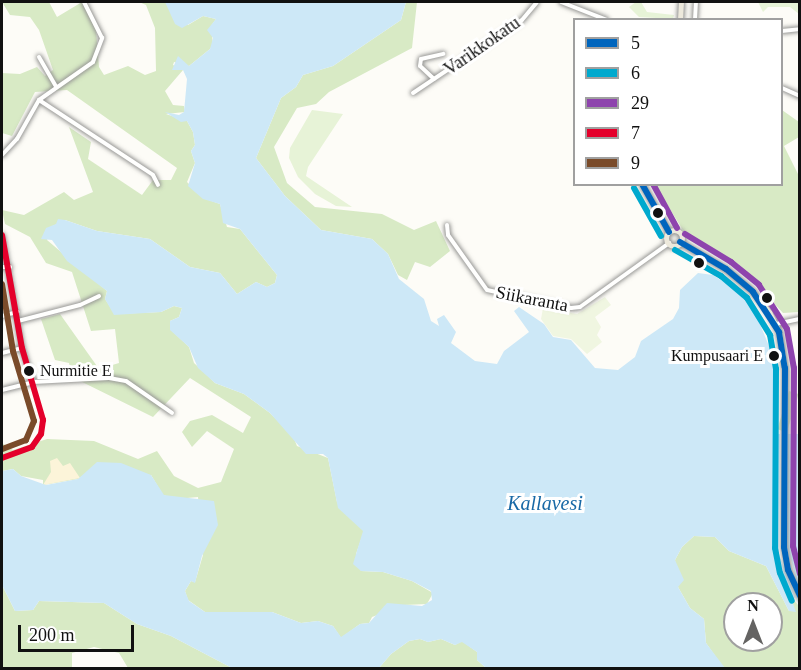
<!DOCTYPE html>
<style>
body{margin:0}
#map{position:relative;width:801px;height:670px;overflow:hidden;background:#fdfcf7;font-family:Georgia,serif}
div>[style]{position:absolute}
.green>*{inset:0;background:#e7f3d7}
.forest>*{inset:0;background:#d8eac5;transform-origin:0 0}
.sand>*{inset:0;background:#fcf4d9}
.pitch>*{inset:0;background:#f0f6e1}
.water>*{inset:0;background:#cde8f7}
.pier>*{inset:0;background:#fdfcf7}
.roads{filter:drop-shadow(0 0 2px #979795) drop-shadow(0 0 2px #979795)}
.minor>*{height:4px;margin:-2px;padding:0 2px;transform-origin:2px;border-radius:2px;background:#fffffe}
.major>*{height:5px;margin:-2.5px;padding:0 2.5px;transform-origin:2.5px;border-radius:2.5px;background:#ede9dc}
.major>.ring{margin:-2.5px;padding:0;box-sizing:content-box;background:none;border:5px solid #ede9dc;border-radius:50%}
.bus-1>*{height:6px;margin:-3px;padding:0 3px;transform-origin:3px;border-radius:3px;background:#0065bd}
.bus-2>*{height:6px;margin:-3px;padding:0 3px;transform-origin:3px;border-radius:3px;background:#00a9ce}
.bus-3>*{height:6px;margin:-3px;padding:0 3px;transform-origin:3px;border-radius:3px;background:#8e44ad}
.bus-4>*{height:6px;margin:-3px;padding:0 3px;transform-origin:3px;border-radius:3px;background:#e4002b}
.bus-5>*{height:6px;margin:-3px;padding:0 3px;transform-origin:3px;border-radius:3px;background:#7a4b2a}
.dots>*{width:16px;height:16px;translate:-50% -50%;box-sizing:border-box;border:3px solid #fff;border-radius:50%}
span{translate:-50% -50%;white-space:nowrap;text-align:center;line-height:1.15;-webkit-text-stroke:6px #fff;paint-order:stroke}
.bus-label{font-size:16px;color:#111}
.right{translate:-100% -50%;text-align:right}
.left{translate:0 -50%;text-align:left}
.street-label{font-size:18px;color:#111}
.water-label{font-size:20px;color:#1768a6;font-style:italic}
.frame{position:absolute;inset:0;border:3px solid #111;pointer-events:none}
.legend{position:absolute;left:573px;top:18px;width:210px;height:168px;box-sizing:border-box;background:#fff;border:2px solid #a0a0a0;margin:0;padding:8px 10px;list-style:none;font-size:18px;color:#111}
.legend li{display:flex;align-items:center;gap:12px;height:30px}
.legend b{width:30px;border:2px solid #a0a0a0}
.north{position:absolute;left:723px;top:592px;width:60px;height:60px;box-sizing:border-box;background:#fff;border:2px solid #a0a0a0;border-radius:50%;rotate:0deg;font-size:16px;font-weight:700;line-height:24px;text-align:center;color:#111}
.north::after{content:'';display:block;margin:auto;width:21px;height:27px;background:#646362;clip-path:polygon(50% 0,100% 100%,50% 72%,0 100%)}
.scale{position:absolute;left:18px;top:625px;width:116px;height:27px;box-sizing:border-box;border:3px solid #111;border-top:0;padding-left:8px;font-size:18px;line-height:21px;white-space:nowrap;color:#111;-webkit-text-stroke:4px #fff;paint-order:stroke}
</style>
<div id="map">
<div class="green">
<div style="clip-path:polygon(636px 2px,641px 2px,647px 12px,674px 15px,673px 19px,639px 17px,629px 7px)"></div>
<div style="clip-path:polygon(758px 2px,799px 2px,799px 14px,790px 7px,768px 7px,763px 12px)"></div>
<div style="clip-path:polygon(312px 110px,343px 114px,308px 167px,306px 176px,352px 207px,336px 206px,315px 194px,298px 177px,289px 158px,290px 148px)"></div>
</div>
<div class="forest">
<div style="clip-path:polygon(2px 2px,49px 2px,57px 17px,82px 2px,96px 30px,99px 67px,104px 75px,128px 66px,145px 75px,156px 71px,155px 28px,146px 5px,139px 2px,165px 2px,188px 25px,203px 16px,216px 19px,211px 26px,213px 44px,210px 49px,189px 66px,174px 62px,173px 65px,183px 70px,165px 91px,173px 105px,184px 106px,185px 112px,166px 114px,187px 121px,193px 132px,195px 145px,191px 151px,195px 163px,187px 182px,203px 198px,220px 204px,227px 227px,240px 229px,277px 275px,275px 283px,267px 287px,256px 282px,237px 294px,220px 273px,190px 267px,150px 239px,97px 231px,65px 220px,51px 227px,47px 240px,107px 291px,105px 299px,115px 314px,161px 312px,174px 306px,182px 308px,179px 317px,170px 321px,170px 329px,189px 347px,194px 363px,206px 374px,215px 383px,244px 394px,270px 413px,293px 436px,297px 446px,328px 458px,337px 502px,364px 531px,356px 554px,361px 571px,383px 572px,412px 581px,433px 593px,427px 604px,404px 605px,372px 617px,369px 623px,360px 624px,341px 638px,333px 626px,318px 621px,301px 623px,272px 612px,205px 612px,188px 600px,185px 591px,191px 581px,195px 582px,203px 555px,198px 497px,176px 499px,163px 495px,151px 475px,89px 472px,78px 479px,43px 485px,43px 480px,21px 476px,13px 469px,2px 471px,2px 443px,13px 450px,47px 439px,94px 441px,138px 459px,157px 451px,174px 476px,198px 488px,221px 482px,234px 449px,207px 431px,192px 447px,182px 432px,190px 421px,212px 415px,243px 433px,251px 417px,190px 378px,153px 417px,72px 377px,69px 363px,55px 360px,41px 319px,60px 314px,99px 369px,119px 363px,115px 329px,91px 331px,72px 272px,46px 263px,30px 237px,5px 224px,2px 210px,24px 215px,64px 192px,74px 200px,93px 192px,69px 127px,91px 142px,88px 159px,142px 195px,153px 180px,171px 180px,177px 168px,67px 90px,35px 92px,12px 136px,2px 133px,2px 73px,20px 74px,37px 67px,45px 76px,53px 70px,39px 30px,30px 17px,10px 15px)"></div>
<div style="clip-path:polygon(406px 2px,417px 2px,412px 48px,329px 92px,316px 104px,297px 108px,274px 147px,287px 183px,315px 207px,382px 214px,414px 230px,436px 221px,450px 251px,430px 267px,415px 262px,407px 280px,398px 275px,388px 254px,372px 239px,321px 230px,285px 196px,256px 158px,281px 98px,296px 87px,303px 75px,333px 66px,401px 20px)"></div>
<div style="clip-path:polygon(782px 110px,799px 122px,799px 137px,784px 146px,799px 176px,799px 312px,783px 313px,738px 264px,689px 240px,655px 185px,782px 184px)"></div>
<div style="left:789px;top:391px;width:10px;height:40px;rotate:17deg"></div>
<div style="clip-path:polygon(evenodd,694px 536px,715px 537px,729px 551px,766px 566px,789px 611px,792px 598px,799px 606px,799px 668px,723px 667px,706px 643px,704px 619px,690px 608px,678px 587px,675px 560px,682px 547px,694px 536px,735px 604px,771px 604px,771px 640px,735px 640px,735px 604px)"></div>
<div style="clip-path:polygon(2px 585px,15px 611px,33px 610px,39px 601px,104px 603px,137px 624px,171px 636px,232px 668px,128px 668px,119px 653px,94px 647px,72px 653px,72px 668px,2px 668px)"></div>
<div style="clip-path:polygon(420px 639px,428px 642px,441px 639px,455px 645px,462px 641px,477px 652px,477px 660px,486px 668px,379px 668px,391px 654px,409px 641px)"></div>
</div>
<div class="sand">
<div style="clip-path:polygon(57px 458px,63px 466px,70px 463px,80px 478px,43px 485px,51px 472px,50px 461px)"></div>
</div>
<div class="pitch">
<div style="clip-path:polygon(605px 297px,611px 305px,595px 317px,601px 327px,597px 335px,602px 342px,587px 354px,571px 339px,553px 336px,541px 319px,543px 308px,577px 314px)"></div>
</div>
<div class="water">
<div style="clip-path:polygon(165px 2px,406px 2px,401px 20px,333px 66px,303px 75px,296px 87px,281px 98px,256px 158px,285px 196px,321px 230px,372px 239px,388px 254px,399px 279px,424px 299px,431px 321px,439px 326px,437px 319px,444px 315px,456px 332px,451px 343px,475px 361px,497px 364px,504px 351px,529px 332px,514px 311px,519px 307px,544px 324px,553px 337px,571px 340px,595px 368px,618px 370px,635px 357px,641px 341px,673px 319px,679px 308px,680px 290px,698px 273px,713px 275px,738px 291px,755px 312px,773px 356px,774px 434px,799px 434px,800px 593px,792px 601px,796px 612px,789px 611px,766px 566px,729px 551px,715px 537px,694px 536px,682px 547px,675px 560px,684px 580px,678px 587px,690px 608px,704px 619px,706px 643px,725px 668px,486px 668px,477px 660px,477px 652px,462px 642px,455px 645px,441px 639px,428px 642px,420px 639px,409px 641px,391px 654px,379px 668px,232px 668px,171px 636px,137px 624px,104px 603px,39px 601px,33px 610px,15px 611px,2px 585px,2px 471px,13px 469px,21px 476px,46px 485px,78px 479px,97px 462px,121px 463px,151px 475px,164px 495px,214px 501px,218px 525px,202px 556px,195px 583px,191px 581px,185px 591px,189px 601px,205px 612px,272px 612px,301px 623px,318px 621px,333px 626px,341px 637px,360px 624px,369px 623px,387px 603px,422px 606px,432px 600px,431px 591px,412px 581px,383px 572px,361px 571px,353px 564px,363px 531px,338px 508px,328px 458px,323px 454px,306px 454px,270px 413px,244px 394px,215px 383px,198px 368px,189px 347px,170px 330px,170px 321px,179px 317px,182px 308px,174px 306px,161px 312px,114px 315px,105px 299px,107px 291px,67px 261px,52px 240px,41px 239px,46px 228px,56px 224px,58px 219px,65px 220px,97px 231px,150px 239px,190px 267px,220px 273px,237px 294px,256px 282px,267px 287px,275px 283px,277px 275px,240px 229px,223px 223px,220px 204px,203px 199px,188px 186px,195px 163px,191px 151px,195px 145px,193px 132px,187px 121px,181px 122px,165px 112px,179px 115px,184px 112px,187px 79px,183px 70px,172px 70px,178px 56px,189px 66px,210px 49px,213px 38px,207px 30px,216px 19px,203px 16px,182px 28px,175px 24px)"></div>
</div>
<div class="pier">
<div style="clip-path:polygon(780px 434px,787px 434px,787px 545px,799px 589px,796px 599px,779px 554px)"></div>
</div>
<div class="roads">
<div class="minor">
<div style="left:561px;top:2px;width:49px;rotate:21.4deg"></div>
<div style="left:695px;top:20px;width:18px;rotate:-87deg"></div>
<div style="left:782px;top:31px;width:18px;rotate:-6deg"></div>
<div style="left:39px;top:57px;width:34px;rotate:60deg"></div>
<div style="left:434px;top:79px;width:19px;rotate:-137deg"></div>
<div style="left:420px;top:66px;width:7px;rotate:-82deg"></div>
<div style="left:421px;top:59px;width:23px;rotate:-13deg"></div>
<div style="left:782px;top:88px;width:20px;rotate:24deg"></div>
<div style="left:413px;top:93px;width:131px;rotate:-33.8deg"></div>
<div style="left:522px;top:20px;width:23px;rotate:-50deg"></div>
<div style="left:39px;top:100px;width:136px;rotate:33.3deg"></div>
<div style="left:153px;top:175px;width:11px;rotate:63deg"></div>
<div style="left:2px;top:155px;width:22px;rotate:-47deg"></div>
<div style="left:17px;top:139px;width:45px;rotate:-60.6deg"></div>
<div style="left:39px;top:100px;width:66px;rotate:-35.1deg"></div>
<div style="left:93px;top:62px;width:26px;rotate:-69deg"></div>
<div style="left:102px;top:38px;width:40px;rotate:-116.6deg"></div>
<div style="left:447px;top:225px;width:10px;rotate:84deg"></div>
<div style="left:448px;top:235px;width:67px;rotate:54.7deg"></div>
<div style="left:487px;top:290px;width:86px;rotate:12.1deg"></div>
<div style="left:571px;top:308px;width:9px;rotate:-6deg"></div>
<div style="left:580px;top:307px;width:110px;rotate:-35.7deg"></div>
<div style="left:2px;top:235px;width:115px;rotate:80deg"></div>
<div style="left:22px;top:348px;width:36px;rotate:72deg"></div>
<div style="left:2px;top:267px;width:8px"></div>
<div style="left:2px;top:316px;width:16px;rotate:-15deg"></div>
<div style="left:18px;top:321px;width:64px;rotate:-14.5deg"></div>
<div style="left:80px;top:305px;width:21px;rotate:-25deg"></div>
<div style="left:776px;top:324px;width:25px;rotate:-12deg"></div>
<div style="left:2px;top:353px;width:21px;rotate:-14deg"></div>
<div style="left:2px;top:390px;width:32px;rotate:-14deg"></div>
<div style="left:33px;top:382px;width:76px;rotate:-3deg"></div>
<div style="left:109px;top:378px;width:17px;rotate:10deg"></div>
<div style="left:126px;top:381px;width:56px;rotate:34.8deg"></div>
</div>
<div class="major">
<div style="left:680px;top:20px;width:18px;rotate:-87deg"></div>
<div style="left:642px;top:184px;width:55px;rotate:60.6deg"></div>
<div class="ring" style="left:666px;top:230px;width:11px;height:11px"></div>
<div style="left:680px;top:242px;width:53px;rotate:30.4deg"></div>
<div style="left:726px;top:269px;width:35px;rotate:40deg"></div>
<div style="left:753px;top:292px;width:26px;rotate:51deg"></div>
<div style="left:769px;top:312px;width:22px;rotate:63deg"></div>
<div style="left:779px;top:332px;width:36px;rotate:81deg"></div>
<div style="left:785px;top:368px;width:179px;rotate:90.3deg"></div>
<div style="left:784px;top:547px;width:23px;rotate:80deg"></div>
<div style="left:788px;top:570px;width:30px;rotate:66deg"></div>
</div>
</div>
<div class="bus-1">
<div style="left:642px;top:184px;width:55px;rotate:60.6deg"></div>
<div style="left:680px;top:242px;width:53px;rotate:30.4deg"></div>
<div style="left:726px;top:269px;width:35px;rotate:40deg"></div>
<div style="left:753px;top:292px;width:48px;rotate:57deg"></div>
<div style="left:779px;top:332px;width:36px;rotate:81deg"></div>
<div style="left:785px;top:368px;width:179px;rotate:90.3deg"></div>
<div style="left:784px;top:547px;width:23px;rotate:80deg"></div>
<div style="left:788px;top:570px;width:29px;rotate:65deg"></div>
</div>
<div class="bus-2">
<div style="left:634px;top:188px;width:55px;rotate:60.6deg"></div>
<div style="left:675px;top:250px;width:53px;rotate:29.5deg"></div>
<div style="left:721px;top:276px;width:34px;rotate:40deg"></div>
<div style="left:747px;top:298px;width:44px;rotate:58.1deg"></div>
<div style="left:770px;top:335px;width:35px;rotate:80deg"></div>
<div style="left:776px;top:369px;width:179px;rotate:90.3deg"></div>
<div style="left:775px;top:548px;width:25px;rotate:79deg"></div>
<div style="left:780px;top:573px;width:30px;rotate:67deg"></div>
</div>
<div class="bus-3">
<div style="left:653px;top:184px;width:50px;rotate:61.4deg"></div>
<div style="left:685px;top:234px;width:54px;rotate:31.3deg"></div>
<div style="left:731px;top:262px;width:36px;rotate:39deg"></div>
<div style="left:759px;top:285px;width:52px;rotate:57.5deg"></div>
<div style="left:787px;top:329px;width:40px;rotate:80deg"></div>
<div style="left:794px;top:368px;width:178px;rotate:90.3deg"></div>
<div style="left:793px;top:546px;width:29px;rotate:76deg"></div>
</div>
<div class="bus-4">
<div style="left:2px;top:235px;width:115px;rotate:80deg"></div>
<div style="left:22px;top:348px;width:75px;rotate:73.7deg"></div>
<div style="left:43px;top:420px;width:14px;rotate:98deg"></div>
<div style="left:41px;top:434px;width:16px;rotate:125deg"></div>
<div style="left:32px;top:447px;width:32px;rotate:160deg"></div>
</div>
<div class="bus-5">
<div style="left:2px;top:284px;width:68px;rotate:80.7deg"></div>
<div style="left:13px;top:351px;width:73px;rotate:73.3deg"></div>
<div style="left:34px;top:421px;width:21px;rotate:113deg"></div>
<div style="left:26px;top:440px;width:26px;rotate:159deg"></div>
</div>
<div class="dots">
<div style="left:658px;top:213px;background:#111"></div>
<div style="left:699px;top:263px;background:#111"></div>
<div style="left:767px;top:298px;background:#111"></div>
<div style="left:774px;top:356px;background:#111"></div>
<div style="left:29px;top:371px;background:#111"></div>
</div>
<div class="bus-label">
<span class="right" style="left:763px;top:356px">Kumpusaari E</span>
<span class="left" style="left:40px;top:371px">Nurmitie E</span>
</div>
<div class="street-label">
<span style="left:482px;top:46px;rotate:-35deg">Varikkokatu</span>
<span style="left:532px;top:299px;rotate:11deg">Siikaranta</span>
</div>
<div class="water-label">
<span style="left:545px;top:503px">Kallavesi</span>
</div>
<div class="frame"></div>
<ul class="legend">
<li><b style="height:8px;background:#0065bd"></b>5</li>
<li><b style="height:8px;background:#00a9ce"></b>6</li>
<li><b style="height:8px;background:#8e44ad"></b>29</li>
<li><b style="height:8px;background:#e4002b"></b>7</li>
<li><b style="height:8px;background:#7a4b2a"></b>9</li>
</ul>
<div class="north">N</div>
<div class="scale">200 m</div>
</div>
